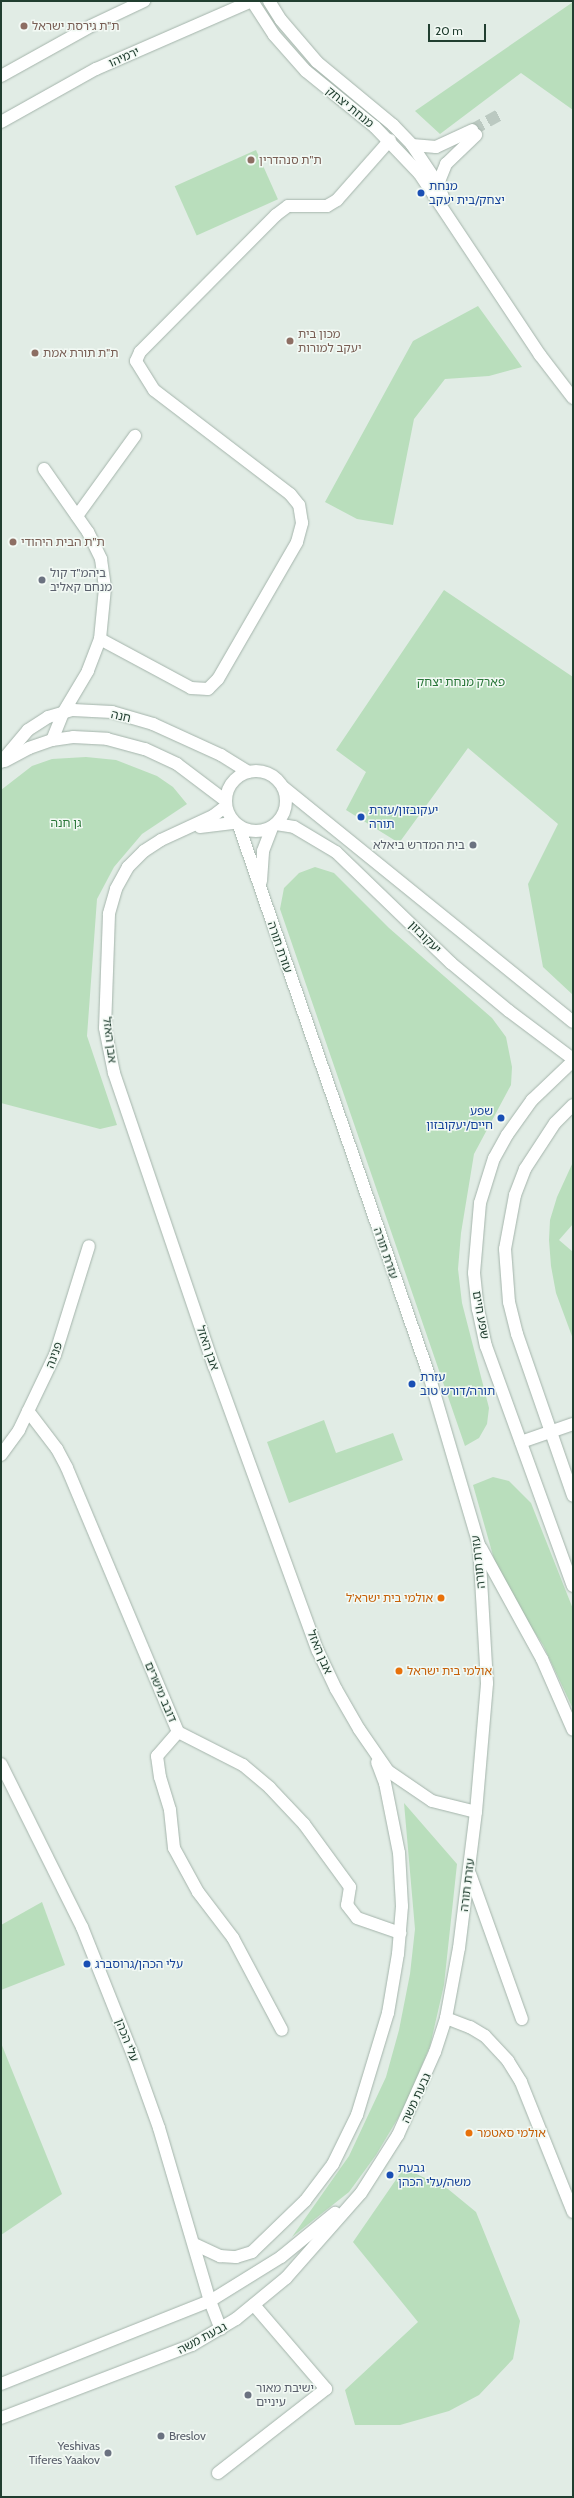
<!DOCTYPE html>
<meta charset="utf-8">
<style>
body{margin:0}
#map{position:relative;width:574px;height:2498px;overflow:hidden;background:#e1ece5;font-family:Cabin,"Noto Sans Hebrew",sans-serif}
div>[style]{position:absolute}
.green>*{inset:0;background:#b9debc;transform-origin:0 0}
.minor-tunnel>*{height:12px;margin-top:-6px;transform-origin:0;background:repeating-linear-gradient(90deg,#bbc9c1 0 12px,transparent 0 18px)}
.roads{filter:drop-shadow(0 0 1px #a4b4ab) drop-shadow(0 0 1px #a4b4ab)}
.minor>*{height:12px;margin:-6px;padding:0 6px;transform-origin:6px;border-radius:6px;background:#fff}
.minor>.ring{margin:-6px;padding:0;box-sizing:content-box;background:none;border:12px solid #fff;border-radius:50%}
.dots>*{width:11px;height:11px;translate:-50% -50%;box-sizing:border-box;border:2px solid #f2f9f4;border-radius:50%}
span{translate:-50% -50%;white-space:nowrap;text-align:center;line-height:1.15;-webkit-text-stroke:3px #f2f9f4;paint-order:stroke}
.education-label{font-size:12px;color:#785e54}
.left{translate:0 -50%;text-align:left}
.street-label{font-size:12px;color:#213e30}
.transit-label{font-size:12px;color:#164399}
.right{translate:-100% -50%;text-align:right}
.worship-label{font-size:12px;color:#5b616d}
.park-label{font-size:12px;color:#297638}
.food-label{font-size:12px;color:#c56008}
.frame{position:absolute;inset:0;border:2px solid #213e30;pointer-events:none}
.scale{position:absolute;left:428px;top:24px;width:58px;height:18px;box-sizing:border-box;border:2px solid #213e30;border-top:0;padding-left:5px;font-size:12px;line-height:14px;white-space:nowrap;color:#213e30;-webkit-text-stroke:3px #f2f9f4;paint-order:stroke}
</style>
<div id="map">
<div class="green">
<div style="clip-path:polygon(573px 2px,573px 110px,521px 73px,440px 134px,415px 111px)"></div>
<div style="left:256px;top:150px;width:54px;height:89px;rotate:66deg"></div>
<div style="clip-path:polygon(478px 306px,522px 367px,489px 376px,445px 379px,414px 419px,393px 525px,357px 519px,325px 502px,413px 341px)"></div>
<div style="clip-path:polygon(444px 590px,573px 677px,573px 995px,543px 967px,528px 884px,558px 824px,468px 748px,399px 843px,346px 810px,366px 772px,336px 750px)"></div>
<div style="clip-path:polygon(86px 757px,116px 760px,157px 776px,173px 787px,187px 804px,142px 834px,114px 867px,97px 899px,87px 1036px,117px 1125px,100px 1129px,1px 1103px,1px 790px,32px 766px,52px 759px)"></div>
<div style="clip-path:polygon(315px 867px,334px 873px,389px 928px,492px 1018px,506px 1037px,512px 1067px,511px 1085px,474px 1154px,461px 1233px,458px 1269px,462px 1303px,489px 1408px,487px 1424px,479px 1438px,465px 1446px,280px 909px,284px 888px,299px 873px)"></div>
<div style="clip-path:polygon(573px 1162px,573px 1224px,559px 1240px,573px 1252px,573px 1339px,556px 1293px,551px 1266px,549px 1240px,550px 1220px,557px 1197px)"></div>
<div style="clip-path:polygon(324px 1420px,336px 1453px,393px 1433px,403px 1460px,289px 1503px,267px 1442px)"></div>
<div style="clip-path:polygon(493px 1477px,509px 1481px,531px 1503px,573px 1609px,573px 1709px,543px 1645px,500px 1580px,473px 1485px)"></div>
<div style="clip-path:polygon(404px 1803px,457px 1864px,444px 1985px,430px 2046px,404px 2108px,376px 2155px,349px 2192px,292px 2237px,349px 2156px,386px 2077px,399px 2030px,410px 1974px,415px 1929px)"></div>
<div style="clip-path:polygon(42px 1902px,65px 1965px,1px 1990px,1px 1925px)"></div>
<div style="clip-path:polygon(1px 2043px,62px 2194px,1px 2235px)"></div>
<div style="clip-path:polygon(404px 2168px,448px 2189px,476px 2212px,520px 2321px,513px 2359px,479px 2395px,449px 2411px,400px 2425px,355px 2425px,345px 2390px,418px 2322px,353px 2242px)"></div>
</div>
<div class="minor-tunnel">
<div style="left:472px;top:130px;width:33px;rotate:-29deg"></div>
</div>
<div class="roads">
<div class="minor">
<div style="left:252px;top:1px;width:40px;rotate:57.1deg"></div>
<div style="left:274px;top:35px;width:48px;rotate:48.4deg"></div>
<div style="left:306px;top:71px;width:89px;rotate:39.1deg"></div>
<div style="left:375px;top:127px;width:64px;rotate:46.3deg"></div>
<div style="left:419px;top:173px;width:219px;rotate:56.4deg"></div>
<div style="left:540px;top:355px;width:54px;rotate:52.5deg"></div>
<div style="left:269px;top:1px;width:22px;rotate:58deg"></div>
<div style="left:281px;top:20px;width:55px;rotate:49.4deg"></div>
<div style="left:317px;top:62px;width:99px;rotate:39.7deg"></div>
<div style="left:393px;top:125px;width:28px;rotate:46deg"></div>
<div style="left:412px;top:145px;width:47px;rotate:56.3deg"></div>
<div style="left:438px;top:184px;width:17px;rotate:69deg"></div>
<div style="left:1px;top:76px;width:103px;rotate:-29.1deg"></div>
<div style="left:91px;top:26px;width:59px;rotate:-25.3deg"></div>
<div style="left:1px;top:122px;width:109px;rotate:-29.2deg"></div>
<div style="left:96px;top:69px;width:170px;rotate:-23.6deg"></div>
<div style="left:412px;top:145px;width:24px;rotate:5deg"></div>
<div style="left:436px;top:147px;width:40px;rotate:-25deg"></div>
<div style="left:438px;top:184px;width:22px;rotate:-68deg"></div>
<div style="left:446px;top:164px;width:42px;rotate:-44deg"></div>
<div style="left:44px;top:469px;width:77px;rotate:55.1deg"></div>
<div style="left:88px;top:532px;width:30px;rotate:64deg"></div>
<div style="left:101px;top:559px;width:29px;rotate:82deg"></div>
<div style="left:105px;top:588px;width:51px;rotate:95.6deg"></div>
<div style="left:100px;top:639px;width:34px;rotate:111deg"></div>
<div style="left:88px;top:671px;width:49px;rotate:120.8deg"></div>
<div style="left:63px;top:713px;width:29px;rotate:112deg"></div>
<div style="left:77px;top:516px;width:99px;rotate:-54.1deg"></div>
<div style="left:100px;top:639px;width:103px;rotate:28.3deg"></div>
<div style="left:191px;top:688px;width:17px;rotate:3deg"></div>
<div style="left:208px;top:689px;width:14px;rotate:-45deg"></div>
<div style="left:218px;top:679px;width:158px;rotate:-60deg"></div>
<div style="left:297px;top:542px;width:20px;rotate:-75deg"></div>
<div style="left:302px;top:523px;width:18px;rotate:-99deg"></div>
<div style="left:299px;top:505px;width:14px;rotate:-129deg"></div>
<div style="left:290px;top:494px;width:171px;rotate:-142.6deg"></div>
<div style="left:154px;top:390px;width:34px;rotate:-122deg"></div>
<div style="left:136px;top:361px;width:10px;rotate:-66deg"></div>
<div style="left:140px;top:352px;width:193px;rotate:-45.2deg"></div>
<div style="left:276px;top:215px;width:15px;rotate:-37deg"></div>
<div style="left:288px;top:206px;width:39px"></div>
<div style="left:327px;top:206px;width:12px;rotate:-31deg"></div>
<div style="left:337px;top:200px;width:80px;rotate:-48.5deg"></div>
<div style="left:5px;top:761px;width:27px;rotate:-28deg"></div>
<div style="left:29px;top:748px;width:24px;rotate:-19deg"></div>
<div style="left:52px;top:740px;width:21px;rotate:-8deg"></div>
<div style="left:73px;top:737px;width:34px;rotate:3deg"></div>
<div style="left:107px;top:739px;width:39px;rotate:15deg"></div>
<div style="left:145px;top:749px;width:35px;rotate:25deg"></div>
<div style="left:177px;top:764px;width:61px;rotate:37.1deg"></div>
<div style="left:1px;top:762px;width:42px;rotate:-49.8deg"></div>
<div style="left:28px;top:730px;width:24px;rotate:-33deg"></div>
<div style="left:48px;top:717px;width:26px;rotate:-16deg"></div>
<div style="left:73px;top:710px;width:39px;rotate:3deg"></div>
<div style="left:112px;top:712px;width:43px;rotate:16.3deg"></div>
<div style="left:153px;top:724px;width:75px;rotate:24.5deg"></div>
<div style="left:221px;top:755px;width:32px;rotate:32deg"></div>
<div class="ring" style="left:226px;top:771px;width:48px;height:48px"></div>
<div style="left:283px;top:787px;width:373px;rotate:39deg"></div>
<div style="left:226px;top:806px;width:16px;rotate:142deg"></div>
<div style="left:213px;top:816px;width:57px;rotate:155.2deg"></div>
<div style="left:161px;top:840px;width:20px;rotate:147deg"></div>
<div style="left:144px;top:851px;width:23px;rotate:135deg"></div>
<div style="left:128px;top:867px;width:25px;rotate:119deg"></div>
<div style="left:116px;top:889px;width:26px;rotate:106deg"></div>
<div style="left:109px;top:914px;width:114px;rotate:92deg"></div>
<div style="left:105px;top:1028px;width:46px;rotate:78.7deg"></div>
<div style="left:114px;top:1073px;width:310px;rotate:71.2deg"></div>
<div style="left:214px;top:1366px;width:303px;rotate:70deg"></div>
<div style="left:318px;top:1651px;width:42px;rotate:64.7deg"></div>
<div style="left:336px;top:1689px;width:46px;rotate:60.1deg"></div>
<div style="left:359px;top:1729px;width:51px;rotate:55.4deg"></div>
<div style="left:388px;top:1771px;width:53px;rotate:34.3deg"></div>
<div style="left:432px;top:1801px;width:45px;rotate:14deg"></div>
<div style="left:276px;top:824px;width:18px;rotate:9deg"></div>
<div style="left:294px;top:827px;width:49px;rotate:30.8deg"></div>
<div style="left:336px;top:852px;width:160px;rotate:44deg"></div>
<div style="left:451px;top:963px;width:75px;rotate:39.6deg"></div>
<div style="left:509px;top:1011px;width:80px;rotate:36.9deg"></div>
<div style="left:200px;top:827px;width:35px;rotate:-7deg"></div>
<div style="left:261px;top:881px;width:30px;rotate:-86deg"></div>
<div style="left:263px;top:851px;width:26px;rotate:-69deg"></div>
<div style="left:573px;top:1061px;width:57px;rotate:136.4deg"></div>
<div style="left:532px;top:1100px;width:43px;rotate:125.5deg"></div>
<div style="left:507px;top:1135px;width:26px;rotate:119deg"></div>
<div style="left:494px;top:1158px;width:47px;rotate:107.3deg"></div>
<div style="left:480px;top:1203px;width:70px;rotate:94.9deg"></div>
<div style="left:474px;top:1273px;width:36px;rotate:84deg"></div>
<div style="left:478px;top:1309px;width:38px;rotate:78deg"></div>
<div style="left:486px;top:1346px;width:255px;rotate:70.1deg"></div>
<div style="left:573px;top:1105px;width:25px;rotate:135deg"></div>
<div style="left:555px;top:1123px;width:55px;rotate:123.1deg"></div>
<div style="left:525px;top:1169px;width:28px;rotate:111deg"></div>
<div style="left:515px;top:1195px;width:55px;rotate:100.5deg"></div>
<div style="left:505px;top:1249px;width:53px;rotate:85.7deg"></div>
<div style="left:509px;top:1302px;width:33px;rotate:76deg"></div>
<div style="left:517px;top:1334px;width:171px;rotate:70.9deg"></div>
<div style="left:28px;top:1411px;width:48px;rotate:52.7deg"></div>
<div style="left:57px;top:1449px;width:21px;rotate:62deg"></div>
<div style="left:67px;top:1468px;width:286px;rotate:67.2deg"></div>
<div style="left:178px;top:1732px;width:73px;rotate:26.9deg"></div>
<div style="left:243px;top:1765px;width:35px;rotate:40deg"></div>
<div style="left:270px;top:1788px;width:50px;rotate:46.6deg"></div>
<div style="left:304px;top:1824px;width:78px;rotate:53.9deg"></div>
<div style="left:350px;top:1887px;width:18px;rotate:99deg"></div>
<div style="left:347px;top:1905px;width:16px;rotate:52deg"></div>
<div style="left:357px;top:1918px;width:46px;rotate:19.2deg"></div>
<div style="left:521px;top:1442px;width:55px;rotate:-19.1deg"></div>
<div style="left:1px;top:1455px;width:31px;rotate:-54deg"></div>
<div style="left:19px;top:1430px;width:83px;rotate:-64.4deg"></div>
<div style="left:55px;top:1355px;width:114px;rotate:-72.7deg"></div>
<div style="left:481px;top:1548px;width:127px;rotate:61.2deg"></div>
<div style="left:542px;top:1659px;width:77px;rotate:66.4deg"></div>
<div style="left:178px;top:1732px;width:32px;rotate:131deg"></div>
<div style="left:157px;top:1756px;width:21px;rotate:82deg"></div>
<div style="left:160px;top:1777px;width:34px;rotate:73deg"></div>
<div style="left:170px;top:1810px;width:38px;rotate:84deg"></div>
<div style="left:174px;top:1848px;width:50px;rotate:61.4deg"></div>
<div style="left:198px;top:1892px;width:58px;rotate:52.7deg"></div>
<div style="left:233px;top:1938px;width:104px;rotate:62deg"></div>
<div style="left:1px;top:1764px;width:182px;rotate:63.6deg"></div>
<div style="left:82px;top:1927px;width:141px;rotate:68.3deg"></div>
<div style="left:134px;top:2058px;width:74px;rotate:70.3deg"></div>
<div style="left:159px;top:2128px;width:180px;rotate:73.6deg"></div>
<div style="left:210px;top:2301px;width:30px;rotate:69deg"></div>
<div style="left:470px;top:1874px;width:154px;rotate:70.3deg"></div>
<div style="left:446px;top:2018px;width:26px;rotate:21deg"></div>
<div style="left:470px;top:2027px;width:17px;rotate:31deg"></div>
<div style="left:485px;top:2036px;width:34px;rotate:47deg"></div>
<div style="left:508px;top:2061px;width:25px;rotate:58deg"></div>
<div style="left:521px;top:2082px;width:140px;rotate:68.2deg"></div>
<div style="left:194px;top:2244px;width:29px;rotate:25deg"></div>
<div style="left:220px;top:2256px;width:16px;rotate:4deg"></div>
<div style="left:236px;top:2257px;width:17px;rotate:-17deg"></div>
<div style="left:252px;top:2252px;width:74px;rotate:-43.9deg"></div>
<div style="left:305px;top:2201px;width:46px;rotate:-52.9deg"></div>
<div style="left:333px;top:2164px;width:55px;rotate:-63.9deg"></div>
<div style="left:357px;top:2115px;width:107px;rotate:-73.1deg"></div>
<div style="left:388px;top:2013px;width:60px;rotate:-80.4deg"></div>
<div style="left:398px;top:1954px;width:48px;rotate:-85.2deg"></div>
<div style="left:402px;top:1906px;width:53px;rotate:-93.2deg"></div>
<div style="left:399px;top:1853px;width:71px;rotate:-101.3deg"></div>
<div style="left:385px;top:1783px;width:22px;rotate:-111deg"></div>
<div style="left:1px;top:2384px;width:225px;rotate:-21.7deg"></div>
<div style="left:210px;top:2301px;width:84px;rotate:-31.8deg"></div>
<div style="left:281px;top:2257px;width:70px;rotate:-39.2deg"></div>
<div style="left:1px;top:2418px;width:204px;rotate:-20.9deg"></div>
<div style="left:192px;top:2345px;width:51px;rotate:-30.6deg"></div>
<div style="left:236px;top:2319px;width:65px;rotate:-39.4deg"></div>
<div style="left:286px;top:2278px;width:113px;rotate:-48.6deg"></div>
<div style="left:361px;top:2193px;width:69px;rotate:-57.5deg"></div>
<div style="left:398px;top:2135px;width:91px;rotate:-66deg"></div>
<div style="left:435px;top:2052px;width:36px;rotate:-72deg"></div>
<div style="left:446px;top:2018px;width:71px;rotate:-79.5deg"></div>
<div style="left:459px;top:1948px;width:137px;rotate:-82.9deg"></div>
<div style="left:476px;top:1812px;width:129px;rotate:-85.1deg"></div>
<div style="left:487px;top:1683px;width:138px;rotate:-93.3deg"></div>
<div style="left:479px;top:1545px;width:174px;rotate:-106.4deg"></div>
<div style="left:430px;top:1378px;width:584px;rotate:-109.09deg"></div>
<div style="left:218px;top:2473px;width:137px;rotate:-37.9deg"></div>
<div style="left:326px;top:2389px;width:111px;rotate:-130.6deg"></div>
</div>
</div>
<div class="dots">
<div style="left:24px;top:26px;background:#8d6e63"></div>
<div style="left:251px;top:160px;background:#8d6e63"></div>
<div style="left:421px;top:193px;background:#1a4fb4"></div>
<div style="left:290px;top:341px;background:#8d6e63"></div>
<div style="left:35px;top:353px;background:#8d6e63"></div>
<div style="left:13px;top:542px;background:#8d6e63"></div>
<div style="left:42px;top:580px;background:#6b7280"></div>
<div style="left:361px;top:817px;background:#1a4fb4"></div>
<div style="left:473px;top:845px;background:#6b7280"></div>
<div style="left:501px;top:1118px;background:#1a4fb4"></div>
<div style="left:412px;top:1384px;background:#1a4fb4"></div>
<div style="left:441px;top:1598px;background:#e8710a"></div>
<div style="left:399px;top:1671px;background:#e8710a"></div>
<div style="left:87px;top:1964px;background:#1a4fb4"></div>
<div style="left:469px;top:2133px;background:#e8710a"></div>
<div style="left:390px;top:2175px;background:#1a4fb4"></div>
<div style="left:248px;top:2395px;background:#6b7280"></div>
<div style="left:161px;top:2436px;background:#6b7280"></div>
<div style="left:108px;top:2453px;background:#6b7280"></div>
</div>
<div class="education-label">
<span class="left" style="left:32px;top:26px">ת"ת גירסת ישראל</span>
<span class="left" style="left:259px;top:160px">ת"ת סנהדרין</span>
<span class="left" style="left:298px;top:341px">מכון בית<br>יעקב למורות</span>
<span class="left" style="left:43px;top:353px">ת"ת תורת אמת</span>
<span class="left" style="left:21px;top:542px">ת"ת הבית היהודי</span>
</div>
<div class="street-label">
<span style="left:124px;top:57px;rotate:-24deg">ירמיהו</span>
<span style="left:350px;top:107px;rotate:39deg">מנחת יצחק</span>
<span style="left:121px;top:716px;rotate:13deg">חנה</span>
<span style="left:425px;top:937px;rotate:45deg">יעקובזון</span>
<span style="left:280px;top:947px;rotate:71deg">עזרת תורה</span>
<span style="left:110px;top:1040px;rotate:83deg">אבן האזל</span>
<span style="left:386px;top:1253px;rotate:71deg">עזרת תורה</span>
<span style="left:481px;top:1315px;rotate:80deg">שפע חיים</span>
<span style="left:208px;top:1348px;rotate:71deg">אבן האזל</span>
<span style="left:54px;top:1355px;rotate:-70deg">פנינה</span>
<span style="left:478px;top:1562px;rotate:-96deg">עזרת תורה</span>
<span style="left:320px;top:1652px;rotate:67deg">אבן האזל</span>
<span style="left:161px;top:1692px;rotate:67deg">דובב מישרים</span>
<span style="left:467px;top:1885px;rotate:-83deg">עזרת תורה</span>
<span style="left:127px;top:2040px;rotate:69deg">עלי הכהן</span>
<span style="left:416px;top:2098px;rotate:-65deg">גבעת משה</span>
<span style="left:202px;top:2338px;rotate:-28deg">גבעת משה</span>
</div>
<div class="transit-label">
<span class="left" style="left:429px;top:193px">מנחת<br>יצחק/בית יעקב</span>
<span class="left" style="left:369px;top:817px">יעקובזון/עזרת<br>תורה</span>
<span class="right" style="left:493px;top:1118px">שפע<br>חיים/יעקובזון</span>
<span class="left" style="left:420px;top:1384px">עזרת<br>תורה/דורש טוב</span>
<span class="left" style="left:95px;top:1964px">עלי הכהן/גרוסברג</span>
<span class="left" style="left:398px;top:2175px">גבעת<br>משה/עלי הכהן</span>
</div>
<div class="worship-label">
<span class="left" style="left:50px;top:580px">ביהמ"ד קול<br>מנחם קאליב</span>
<span class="right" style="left:465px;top:845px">בית המדרש ביאלא</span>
<span class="left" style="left:256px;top:2395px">ישיבת מאור<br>עיניים</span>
<span class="left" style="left:169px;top:2436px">Breslov</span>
<span class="right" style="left:100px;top:2453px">Yeshivas<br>Tiferes Yaakov</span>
</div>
<div class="park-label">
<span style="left:461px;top:682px">פארק מנחת יצחק</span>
<span style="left:66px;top:823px">גן חנה</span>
</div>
<div class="food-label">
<span class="right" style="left:433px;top:1598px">אולמי בית ישרא'ל</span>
<span class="left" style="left:407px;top:1671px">אולמי בית ישראל</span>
<span class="left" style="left:477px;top:2133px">אולמי סאטמר</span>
</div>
<div class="frame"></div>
<div class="scale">20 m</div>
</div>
